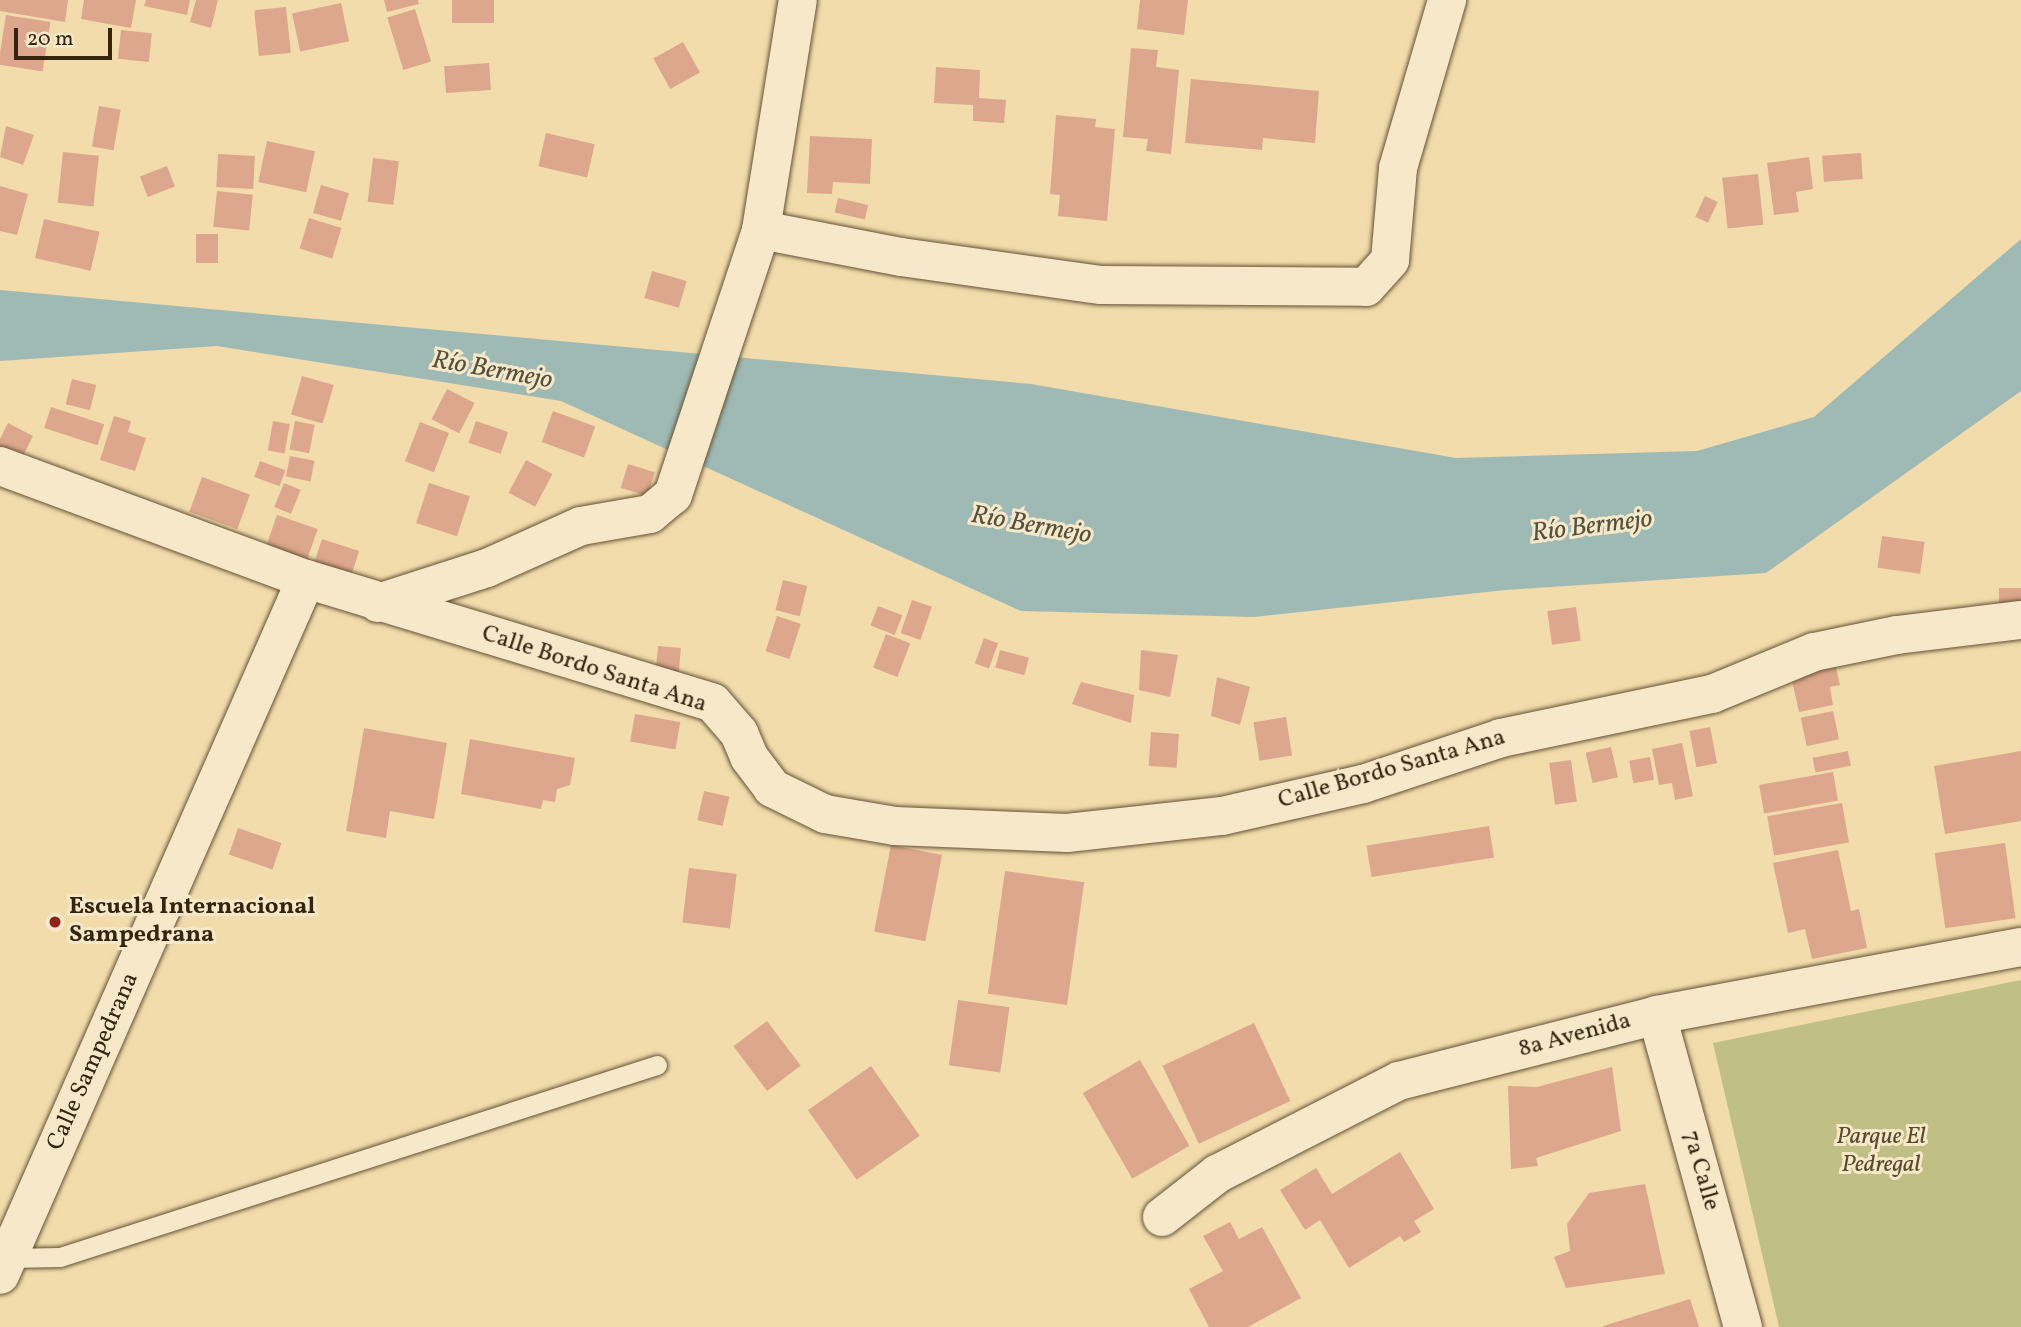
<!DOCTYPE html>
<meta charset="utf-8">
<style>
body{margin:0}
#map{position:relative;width:2021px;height:1327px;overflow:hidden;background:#f2dcac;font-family:Vollkorn,serif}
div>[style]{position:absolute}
.green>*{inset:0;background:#bfbf86}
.water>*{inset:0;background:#9fb9b4}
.building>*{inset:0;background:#dda78d;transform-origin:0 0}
.roads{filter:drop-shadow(0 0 2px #645236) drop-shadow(0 0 2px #645236)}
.lane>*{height:19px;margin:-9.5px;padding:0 9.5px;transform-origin:9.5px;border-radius:9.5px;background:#f7e8c9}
.street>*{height:38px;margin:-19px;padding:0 19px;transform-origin:19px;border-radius:19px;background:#f7e8c9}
.secondary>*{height:38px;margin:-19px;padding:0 19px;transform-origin:19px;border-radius:19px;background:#f7e8c9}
.dots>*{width:19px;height:19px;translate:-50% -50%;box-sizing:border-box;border:4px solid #f7e8c9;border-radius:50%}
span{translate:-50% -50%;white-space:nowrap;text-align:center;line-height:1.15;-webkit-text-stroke:6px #f7e8c9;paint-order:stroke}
.street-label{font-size:24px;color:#35240e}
.poi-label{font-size:24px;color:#35240e;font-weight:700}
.left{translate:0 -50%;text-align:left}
.park-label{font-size:24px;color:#584b2c;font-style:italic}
.water-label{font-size:26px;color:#555140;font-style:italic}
.scale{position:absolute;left:14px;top:28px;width:98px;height:32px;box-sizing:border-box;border:4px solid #35240e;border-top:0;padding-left:9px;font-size:21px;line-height:24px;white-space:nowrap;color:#35240e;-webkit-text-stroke:5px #f7e8c9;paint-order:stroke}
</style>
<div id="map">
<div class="green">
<div style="clip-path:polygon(2021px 980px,2021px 1327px,1779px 1327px,1713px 1043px)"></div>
</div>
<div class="water">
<div style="clip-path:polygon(2021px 239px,2021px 391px,1766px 573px,1505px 590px,1254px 617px,1021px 611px,561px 401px,217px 346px,0 361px,0 290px,1031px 384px,1456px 458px,1697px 451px,1814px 417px)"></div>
</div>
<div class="building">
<div style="clip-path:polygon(0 0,68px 0,65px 22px,0 11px)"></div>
<div style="clip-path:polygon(84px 0,136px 0,131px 28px,81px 19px)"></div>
<div style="clip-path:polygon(146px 0,190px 0,187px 15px,144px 6px)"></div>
<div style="clip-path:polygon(196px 0,218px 0,211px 28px,190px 22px)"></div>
<div style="clip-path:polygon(384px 0,418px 0,419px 4px,387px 12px)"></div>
<div style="left:452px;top:0;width:42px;height:23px"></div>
<div style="clip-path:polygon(1140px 0,1188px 0,1184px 35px,1137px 29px)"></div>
<div style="left:341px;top:3px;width:39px;height:50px;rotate:78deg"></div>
<div style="left:286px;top:7px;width:46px;height:32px;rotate:84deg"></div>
<div style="left:415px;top:9px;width:55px;height:29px;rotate:73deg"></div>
<div style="left:6px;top:15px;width:45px;height:50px;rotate:9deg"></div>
<div style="left:121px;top:30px;width:31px;height:29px;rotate:6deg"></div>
<div style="left:683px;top:42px;width:35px;height:34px;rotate:61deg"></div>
<div style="clip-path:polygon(1131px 48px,1158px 50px,1156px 67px,1179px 70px,1171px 154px,1146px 151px,1148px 139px,1123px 137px)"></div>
<div style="left:489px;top:63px;width:27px;height:45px;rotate:86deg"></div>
<div style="clip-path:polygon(936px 67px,980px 70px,979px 98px,1006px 100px,1004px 123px,973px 121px,973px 105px,934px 103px)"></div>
<div style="clip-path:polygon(1191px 79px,1319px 91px,1315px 143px,1263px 138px,1262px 150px,1185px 143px)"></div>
<div style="left:99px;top:106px;width:22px;height:41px;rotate:10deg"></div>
<div style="clip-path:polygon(1056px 115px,1096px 119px,1095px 127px,1115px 129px,1107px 221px,1058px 216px,1060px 195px,1050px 194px)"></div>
<div style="clip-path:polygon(6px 126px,34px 135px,23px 165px,0 157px)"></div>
<div style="left:546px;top:133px;width:50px;height:34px;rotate:13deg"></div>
<div style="clip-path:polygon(810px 136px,872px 139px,870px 184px,833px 182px,832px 194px,807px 193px)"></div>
<div style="left:267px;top:141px;width:49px;height:42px;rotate:12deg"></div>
<div style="left:63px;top:152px;width:36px;height:51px;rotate:6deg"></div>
<div style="left:1861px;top:153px;width:26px;height:39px;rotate:86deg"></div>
<div style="left:218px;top:154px;width:37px;height:33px;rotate:3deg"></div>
<div style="clip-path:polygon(1809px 157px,1813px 189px,1796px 192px,1799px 212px,1774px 215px,1767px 163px)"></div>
<div style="left:373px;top:158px;width:26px;height:44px;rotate:7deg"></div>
<div style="left:167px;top:166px;width:22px;height:29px;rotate:69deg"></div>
<div style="left:1758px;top:174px;width:51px;height:36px;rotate:84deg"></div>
<div style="left:321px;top:185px;width:29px;height:29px;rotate:16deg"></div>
<div style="clip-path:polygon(0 186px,28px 194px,17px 235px,0 231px)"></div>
<div style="left:217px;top:191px;width:36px;height:36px;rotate:6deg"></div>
<div style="left:1705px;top:196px;width:14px;height:23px;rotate:25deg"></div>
<div style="left:838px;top:198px;width:31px;height:15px;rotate:13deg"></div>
<div style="left:309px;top:218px;width:34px;height:32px;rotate:17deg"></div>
<div style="left:44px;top:219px;width:57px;height:40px;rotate:13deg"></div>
<div style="left:196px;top:234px;width:22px;height:29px"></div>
<div style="left:652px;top:271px;width:36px;height:28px;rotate:16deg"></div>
<div style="left:302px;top:376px;width:33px;height:40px;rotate:16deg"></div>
<div style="left:72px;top:379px;width:25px;height:26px;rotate:14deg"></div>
<div style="left:447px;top:389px;width:31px;height:34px;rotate:27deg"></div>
<div style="left:51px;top:407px;width:56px;height:22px;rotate:18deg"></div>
<div style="left:553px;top:411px;width:45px;height:33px;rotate:20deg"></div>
<div style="clip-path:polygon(114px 416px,131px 421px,128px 432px,146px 438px,135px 471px,100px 460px)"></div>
<div style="left:273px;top:421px;width:17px;height:30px;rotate:10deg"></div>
<div style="left:295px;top:421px;width:20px;height:29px;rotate:11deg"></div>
<div style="left:476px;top:421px;width:34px;height:23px;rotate:19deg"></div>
<div style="left:420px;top:422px;width:31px;height:42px;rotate:21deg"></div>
<div style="clip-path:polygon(8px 423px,33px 436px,19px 464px,0 454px,0 439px)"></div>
<div style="left:290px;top:456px;width:25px;height:21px;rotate:11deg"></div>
<div style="left:526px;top:460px;width:30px;height:37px;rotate:28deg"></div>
<div style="left:260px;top:461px;width:27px;height:17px;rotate:20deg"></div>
<div style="left:628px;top:464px;width:28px;height:25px;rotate:17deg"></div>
<div style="left:202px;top:477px;width:51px;height:37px;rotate:20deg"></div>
<div style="left:284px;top:483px;width:18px;height:26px;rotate:22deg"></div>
<div style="left:429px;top:483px;width:43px;height:42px;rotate:18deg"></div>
<div style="left:277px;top:515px;width:43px;height:36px;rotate:19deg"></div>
<div style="left:1882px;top:536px;width:43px;height:32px;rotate:8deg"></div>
<div style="left:322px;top:539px;width:39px;height:26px;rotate:18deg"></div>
<div style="left:783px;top:580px;width:25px;height:31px;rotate:14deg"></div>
<div style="left:2021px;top:588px;width:22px;height:22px;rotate:90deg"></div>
<div style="left:912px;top:600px;width:21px;height:35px;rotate:19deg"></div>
<div style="left:878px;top:606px;width:26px;height:21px;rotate:21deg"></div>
<div style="left:1576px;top:607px;width:34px;height:29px;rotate:82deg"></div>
<div style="left:777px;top:616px;width:25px;height:37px;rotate:18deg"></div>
<div style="left:886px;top:634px;width:26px;height:36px;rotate:21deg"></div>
<div style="left:984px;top:638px;width:15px;height:27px;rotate:20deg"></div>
<div style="left:658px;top:646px;width:23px;height:27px;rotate:5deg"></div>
<div style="left:1000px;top:650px;width:30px;height:18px;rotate:15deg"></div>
<div style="clip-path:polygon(1141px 650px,1178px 655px,1170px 697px,1139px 690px)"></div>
<div style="clip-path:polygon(1836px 667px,1840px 685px,1830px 687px,1833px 705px,1799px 712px,1791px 676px)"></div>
<div style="clip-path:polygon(1217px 677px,1250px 687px,1240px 725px,1211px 716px)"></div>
<div style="clip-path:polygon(1081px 682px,1134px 695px,1131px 723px,1072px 704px)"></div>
<div style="left:1833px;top:711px;width:29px;height:33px;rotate:78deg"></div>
<div style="left:635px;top:714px;width:46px;height:28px;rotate:10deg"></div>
<div style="left:1286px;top:717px;width:39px;height:33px;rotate:81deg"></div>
<div style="left:1710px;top:727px;width:37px;height:21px;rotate:79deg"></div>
<div style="clip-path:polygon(364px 728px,447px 743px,434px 819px,390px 811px,386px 838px,346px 831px)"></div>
<div style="left:1151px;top:732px;width:28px;height:34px;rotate:4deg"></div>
<div style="clip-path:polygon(470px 739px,575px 758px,570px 785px,557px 789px,555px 802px,543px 800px,541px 809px,461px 794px)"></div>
<div style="clip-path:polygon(1682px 743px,1693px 796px,1675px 800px,1672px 783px,1659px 785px,1652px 749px)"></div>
<div style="left:1611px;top:747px;width:31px;height:26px;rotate:77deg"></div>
<div style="left:1848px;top:751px;width:15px;height:36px;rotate:79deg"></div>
<div style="clip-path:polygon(2021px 751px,2021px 821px,1945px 834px,1934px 766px)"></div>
<div style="left:1650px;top:757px;width:23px;height:21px;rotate:80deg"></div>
<div style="left:1571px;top:760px;width:42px;height:22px;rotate:82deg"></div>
<div style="left:1833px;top:772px;width:29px;height:75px;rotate:80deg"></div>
<div style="left:704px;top:791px;width:26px;height:30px;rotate:13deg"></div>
<div style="left:1842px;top:803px;width:40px;height:76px;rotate:80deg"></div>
<div style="left:1489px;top:826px;width:32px;height:124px;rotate:81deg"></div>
<div style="left:238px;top:828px;width:46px;height:28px;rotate:19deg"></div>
<div style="left:2005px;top:843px;width:76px;height:71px;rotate:82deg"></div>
<div style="left:891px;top:845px;width:52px;height:88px;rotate:11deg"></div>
<div style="clip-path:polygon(1838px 850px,1851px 911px,1859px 909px,1867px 948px,1812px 959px,1805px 929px,1788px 933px,1773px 863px)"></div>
<div style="left:689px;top:868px;width:48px;height:55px;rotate:7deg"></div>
<div style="left:1005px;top:871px;width:80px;height:124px;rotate:8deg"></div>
<div style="left:958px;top:1000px;width:52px;height:66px;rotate:8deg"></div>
<div style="left:767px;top:1021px;width:56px;height:42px;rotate:53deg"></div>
<div style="left:1254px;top:1023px;width:86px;height:101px;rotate:65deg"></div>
<div style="left:1140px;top:1060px;width:99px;height:66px;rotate:60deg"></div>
<div style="left:871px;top:1066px;width:85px;height:77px;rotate:55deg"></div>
<div style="clip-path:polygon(1612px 1067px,1621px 1131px,1536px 1158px,1538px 1166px,1511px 1169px,1508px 1086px,1537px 1087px)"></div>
<div style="clip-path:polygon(1400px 1152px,1434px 1209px,1414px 1221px,1421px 1232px,1404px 1242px,1400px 1236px,1349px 1268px,1320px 1220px,1305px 1230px,1280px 1190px,1316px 1168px,1332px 1194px)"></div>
<div style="clip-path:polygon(1645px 1184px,1665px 1274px,1566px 1288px,1554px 1257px,1570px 1251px,1567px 1224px,1589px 1193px)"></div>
<div style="clip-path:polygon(1230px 1222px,1239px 1239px,1262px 1227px,1301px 1298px,1248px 1327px,1209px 1327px,1189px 1289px,1223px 1271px,1203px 1236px)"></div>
<div style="clip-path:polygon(1690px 1299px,1699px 1327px,1603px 1327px,1603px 1326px)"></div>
</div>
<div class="roads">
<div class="lane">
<div style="left:8px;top:1258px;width:52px;rotate:-1.1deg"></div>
<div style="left:60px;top:1257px;width:627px;rotate:-17.83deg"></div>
</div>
<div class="street">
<div style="left:761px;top:230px;width:143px;rotate:10.9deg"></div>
<div style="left:901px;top:257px;width:202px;rotate:8deg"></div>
<div style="left:1101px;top:285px;width:265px;rotate:0.4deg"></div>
<div style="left:1366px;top:287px;width:36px;rotate:-48deg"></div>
<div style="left:1390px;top:260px;width:92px;rotate:-85deg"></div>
<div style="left:1398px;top:168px;width:175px;rotate:-73.7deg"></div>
<div style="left:306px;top:579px;width:425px;rotate:16.9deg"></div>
<div style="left:713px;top:703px;width:40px;rotate:49deg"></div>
<div style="left:739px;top:733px;width:26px;rotate:67deg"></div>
<div style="left:749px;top:757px;width:39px;rotate:53deg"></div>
<div style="left:772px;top:788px;width:59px;rotate:26.1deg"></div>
<div style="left:825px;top:814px;width:71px;rotate:9.7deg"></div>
<div style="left:895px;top:826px;width:172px;rotate:2.3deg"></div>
<div style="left:1067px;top:833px;width:156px;rotate:-6.3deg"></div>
<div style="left:1222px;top:816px;width:145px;rotate:-12.8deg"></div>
<div style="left:1363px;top:784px;width:145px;rotate:-18.4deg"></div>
<div style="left:1501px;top:738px;width:216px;rotate:-11.8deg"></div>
<div style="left:1712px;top:694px;width:110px;rotate:-22.4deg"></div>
<div style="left:1814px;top:652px;width:85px;rotate:-11.6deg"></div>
<div style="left:1897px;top:635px;width:125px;rotate:-6.9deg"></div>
<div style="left:378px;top:603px;width:114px;rotate:-17.8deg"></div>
<div style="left:487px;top:568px;width:103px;rotate:-24.1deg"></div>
<div style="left:581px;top:526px;width:70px;rotate:-9.9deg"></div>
<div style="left:650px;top:514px;width:30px;rotate:-40deg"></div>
<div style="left:673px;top:495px;width:279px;rotate:-71.6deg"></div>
<div style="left:761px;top:230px;width:233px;rotate:-80.9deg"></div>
<div style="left:1657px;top:1015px;width:324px;rotate:74.6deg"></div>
<div style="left:1162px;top:1217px;width:70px;rotate:-38deg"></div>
<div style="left:1217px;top:1174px;width:204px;rotate:-27.1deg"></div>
<div style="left:1399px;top:1081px;width:266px;rotate:-14.3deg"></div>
<div style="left:1657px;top:1015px;width:370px;rotate:-10.6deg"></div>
</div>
<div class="secondary">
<div style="left:0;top:466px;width:326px;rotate:20.3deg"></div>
<div style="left:306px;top:579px;width:760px;rotate:113.73deg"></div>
</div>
</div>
<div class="dots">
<div style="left:55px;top:922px;background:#8f2418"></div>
</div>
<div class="street-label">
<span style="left:594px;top:670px;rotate:18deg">Calle Bordo Santa Ana</span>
<span style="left:1392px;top:770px;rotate:-16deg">Calle Bordo Santa Ana</span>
<span style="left:1575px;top:1036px;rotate:-15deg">8a Avenida</span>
<span style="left:94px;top:1062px;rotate:-66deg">Calle Sampedrana</span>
<span style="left:1700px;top:1171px;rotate:74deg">7a Calle</span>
</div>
<div class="poi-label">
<span class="left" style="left:69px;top:922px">Escuela Internacional<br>Sampedrana</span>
</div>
<div class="park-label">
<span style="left:1881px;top:1152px">Parque El<br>Pedregal</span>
</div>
<div class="water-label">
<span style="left:492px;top:371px;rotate:10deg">Río Bermejo</span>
<span style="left:1031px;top:526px;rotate:10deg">Río Bermejo</span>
<span style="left:1592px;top:527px;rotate:-7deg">Río Bermejo</span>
</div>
<div class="scale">20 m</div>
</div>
